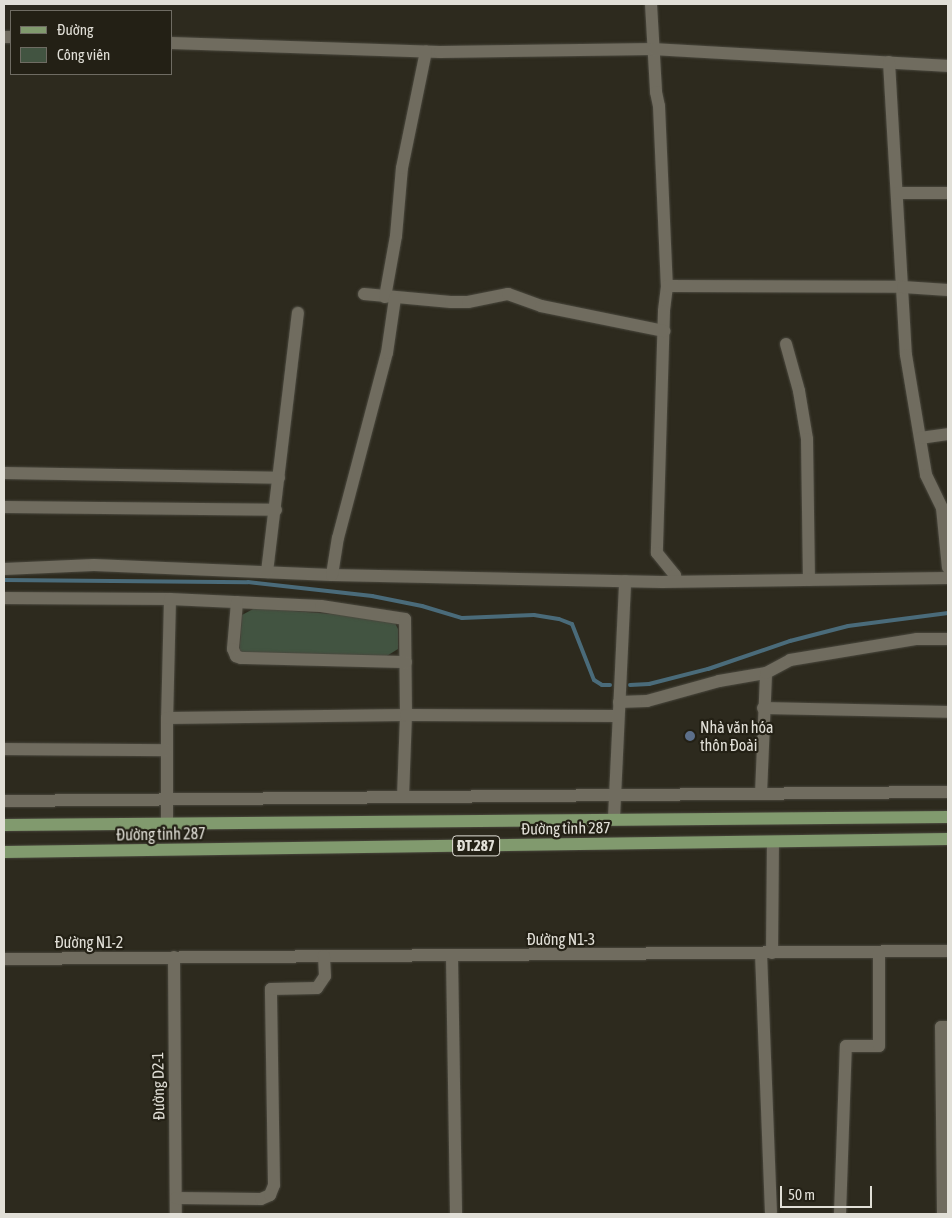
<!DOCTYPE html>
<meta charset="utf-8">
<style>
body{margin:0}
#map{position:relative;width:952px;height:1218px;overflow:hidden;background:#2d2a1e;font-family:"Asap Condensed",sans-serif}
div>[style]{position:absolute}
.green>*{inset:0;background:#425441}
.stream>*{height:4px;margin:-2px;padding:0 2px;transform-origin:2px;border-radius:2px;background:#4a6b7a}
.roads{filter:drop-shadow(0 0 1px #4a483e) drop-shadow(0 0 1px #4a483e)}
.minor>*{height:12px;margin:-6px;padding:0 6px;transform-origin:6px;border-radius:6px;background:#706c5f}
.major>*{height:12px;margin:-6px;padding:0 6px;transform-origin:6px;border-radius:6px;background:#819a6e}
.dots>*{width:14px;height:14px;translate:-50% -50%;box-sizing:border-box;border:2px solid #232015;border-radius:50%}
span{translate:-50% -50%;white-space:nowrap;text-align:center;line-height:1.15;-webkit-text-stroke:4.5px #232015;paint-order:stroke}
.shield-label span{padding:1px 4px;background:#232015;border:1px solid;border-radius:4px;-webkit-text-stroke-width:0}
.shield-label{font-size:15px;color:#e1dfd7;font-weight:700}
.poi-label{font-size:16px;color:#e1dfd7}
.left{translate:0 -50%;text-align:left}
.street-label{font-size:16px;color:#e1dfd7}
.frame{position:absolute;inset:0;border:5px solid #e1dfd7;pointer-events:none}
.legend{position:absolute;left:10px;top:10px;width:162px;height:65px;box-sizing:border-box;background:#232015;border:1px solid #6f6c63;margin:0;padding:6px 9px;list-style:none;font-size:15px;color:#e1dfd7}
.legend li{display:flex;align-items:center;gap:10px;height:25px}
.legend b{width:25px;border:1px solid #6f6c63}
.scale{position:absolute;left:780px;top:1186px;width:92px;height:22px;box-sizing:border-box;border:2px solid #e1dfd7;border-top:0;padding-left:6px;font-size:15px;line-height:18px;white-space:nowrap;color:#e1dfd7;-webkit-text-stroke:4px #232015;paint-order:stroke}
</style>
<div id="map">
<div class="green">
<div style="clip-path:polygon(255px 608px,344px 615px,395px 623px,398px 629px,398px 649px,385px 657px,239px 657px,242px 615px)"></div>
</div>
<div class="stream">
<div style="left:4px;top:580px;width:244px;rotate:0.5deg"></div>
<div style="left:248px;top:582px;width:125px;rotate:6.4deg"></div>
<div style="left:372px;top:596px;width:51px;rotate:11.3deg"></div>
<div style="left:422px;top:606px;width:42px;rotate:16.7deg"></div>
<div style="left:462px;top:618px;width:72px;rotate:-2.4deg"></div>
<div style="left:534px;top:615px;width:25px;rotate:9deg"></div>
<div style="left:559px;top:619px;width:14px;rotate:21deg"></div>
<div style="left:572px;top:624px;width:60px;rotate:68.6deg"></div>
<div style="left:594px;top:680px;width:9px;rotate:32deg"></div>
<div style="left:602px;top:685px;width:8px"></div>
<div style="left:630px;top:685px;width:19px;rotate:-3deg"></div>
<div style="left:649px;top:684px;width:61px;rotate:-14.3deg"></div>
<div style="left:708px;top:669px;width:87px;rotate:-18.9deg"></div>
<div style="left:790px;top:641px;width:60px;rotate:-14.5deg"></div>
<div style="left:848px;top:626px;width:101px;rotate:-7.4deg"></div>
</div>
<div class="roads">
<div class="minor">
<div style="left:651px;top:4px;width:88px;rotate:86.7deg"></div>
<div style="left:656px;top:92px;width:14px;rotate:78deg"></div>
<div style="left:659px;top:106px;width:180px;rotate:87.5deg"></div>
<div style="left:667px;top:286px;width:25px;rotate:97deg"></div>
<div style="left:664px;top:311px;width:242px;rotate:91.7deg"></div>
<div style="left:657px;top:553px;width:28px;rotate:51deg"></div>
<div style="left:675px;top:575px;width:6px;rotate:81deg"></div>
<div style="left:4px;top:37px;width:7px"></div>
<div style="left:171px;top:43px;width:269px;rotate:1.9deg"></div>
<div style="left:440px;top:52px;width:214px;rotate:-0.8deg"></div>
<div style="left:654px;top:49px;width:294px;rotate:3.3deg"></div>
<div style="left:889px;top:62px;width:293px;rotate:86.7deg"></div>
<div style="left:906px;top:355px;width:122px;rotate:80.5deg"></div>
<div style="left:926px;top:475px;width:37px;rotate:64deg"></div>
<div style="left:942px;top:508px;width:60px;rotate:84.3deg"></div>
<div style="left:897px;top:193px;width:51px"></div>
<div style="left:667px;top:286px;width:236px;rotate:0.2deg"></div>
<div style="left:903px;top:287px;width:45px;rotate:3.8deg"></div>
<div style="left:364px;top:294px;width:87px;rotate:5.3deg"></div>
<div style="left:451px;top:302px;width:17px"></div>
<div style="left:468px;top:302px;width:41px;rotate:-11.3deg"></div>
<div style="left:508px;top:294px;width:35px;rotate:20deg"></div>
<div style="left:541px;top:306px;width:126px;rotate:11.5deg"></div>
<div style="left:385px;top:297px;width:62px;rotate:-79.8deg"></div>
<div style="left:396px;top:236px;width:68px;rotate:-85deg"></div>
<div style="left:402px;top:168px;width:119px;rotate:-78.4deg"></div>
<div style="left:786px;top:344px;width:49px;rotate:74.5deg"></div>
<div style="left:799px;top:391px;width:49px;rotate:80.5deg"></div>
<div style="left:807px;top:439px;width:141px;rotate:89.2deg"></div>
<div style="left:920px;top:438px;width:28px;rotate:-8deg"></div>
<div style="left:4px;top:473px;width:275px;rotate:1deg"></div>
<div style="left:4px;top:507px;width:272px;rotate:0.6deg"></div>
<div style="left:4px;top:569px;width:90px;rotate:-2.5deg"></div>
<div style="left:94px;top:565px;width:238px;rotate:2.4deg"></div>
<div style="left:332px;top:575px;width:330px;rotate:1.2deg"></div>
<div style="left:662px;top:582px;width:286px;rotate:-0.8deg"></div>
<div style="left:267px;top:572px;width:261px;rotate:-83.2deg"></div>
<div style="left:332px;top:575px;width:37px;rotate:-81deg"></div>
<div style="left:338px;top:538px;width:191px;rotate:-75.2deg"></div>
<div style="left:387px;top:353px;width:56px;rotate:-81.7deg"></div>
<div style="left:4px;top:598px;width:166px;rotate:0.3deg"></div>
<div style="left:170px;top:599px;width:119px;rotate:91.4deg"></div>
<div style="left:167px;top:718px;width:105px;rotate:90deg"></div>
<div style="left:170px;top:599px;width:151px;rotate:2.7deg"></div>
<div style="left:321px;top:606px;width:85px;rotate:8.8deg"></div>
<div style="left:405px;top:619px;width:96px;rotate:89.4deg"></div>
<div style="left:406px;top:715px;width:81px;rotate:92.1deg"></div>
<div style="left:237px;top:602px;width:47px;rotate:94.9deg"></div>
<div style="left:233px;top:649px;width:8px;rotate:67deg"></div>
<div style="left:236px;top:656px;width:5px;rotate:22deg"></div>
<div style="left:241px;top:658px;width:165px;rotate:1.4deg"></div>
<div style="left:619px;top:702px;width:28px;rotate:-2deg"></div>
<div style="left:647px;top:701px;width:75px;rotate:-15.5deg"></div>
<div style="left:719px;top:681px;width:48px;rotate:-9.7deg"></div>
<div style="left:763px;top:708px;width:185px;rotate:1.2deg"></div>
<div style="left:167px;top:718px;width:239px;rotate:-0.7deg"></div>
<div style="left:406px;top:715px;width:212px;rotate:0.3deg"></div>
<div style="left:4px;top:749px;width:162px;rotate:0.4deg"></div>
<div style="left:761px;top:794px;width:121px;rotate:-87.6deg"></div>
<div style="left:766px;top:673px;width:27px;rotate:-28deg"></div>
<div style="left:790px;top:660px;width:129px;rotate:-9.4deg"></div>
<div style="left:917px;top:639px;width:31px"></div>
<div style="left:4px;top:801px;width:944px;rotate:-0.55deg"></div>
<div style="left:614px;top:818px;width:237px;rotate:-87.3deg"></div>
<div style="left:761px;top:953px;width:259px;rotate:87.8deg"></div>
<div style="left:772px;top:953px;width:111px;rotate:-89.5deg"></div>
<div style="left:452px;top:956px;width:258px;rotate:89.1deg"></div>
<div style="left:174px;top:957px;width:257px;rotate:89.6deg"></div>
<div style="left:4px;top:959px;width:944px;rotate:-0.49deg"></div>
<div style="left:176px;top:1198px;width:85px;rotate:0.7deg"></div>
<div style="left:261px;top:1199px;width:10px;rotate:-24deg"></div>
<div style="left:270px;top:1195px;width:11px;rotate:-68deg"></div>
<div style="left:274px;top:1185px;width:196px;rotate:-90.9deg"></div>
<div style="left:271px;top:989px;width:46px;rotate:-1.2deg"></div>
<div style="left:317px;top:988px;width:14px;rotate:-56deg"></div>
<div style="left:325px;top:976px;width:20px;rotate:-93deg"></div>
<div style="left:840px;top:1214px;width:168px;rotate:-88deg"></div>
<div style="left:846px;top:1046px;width:33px"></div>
<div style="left:879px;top:1046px;width:94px;rotate:-90deg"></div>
<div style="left:943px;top:1214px;width:187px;rotate:-90.6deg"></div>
<div style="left:941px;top:1027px;width:7px"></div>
</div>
<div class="major">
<div style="left:4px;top:825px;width:944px;rotate:-0.49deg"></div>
<div style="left:4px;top:852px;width:944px;rotate:-0.79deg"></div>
</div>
</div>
<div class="dots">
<div style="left:690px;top:736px;background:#5c6f8a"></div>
</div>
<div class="shield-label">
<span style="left:476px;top:846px">ĐT.287</span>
</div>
<div class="poi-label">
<span class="left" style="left:700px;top:736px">Nhà văn hóa<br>thôn Đoài</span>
</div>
<div class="street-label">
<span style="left:566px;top:828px;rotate:-1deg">Đường tỉnh 287</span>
<span style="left:161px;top:834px;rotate:-1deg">Đường tỉnh 287</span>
<span style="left:561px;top:939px">Đường N1-3</span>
<span style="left:89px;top:942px">Đường N1-2</span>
<span style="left:158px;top:1086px;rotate:-91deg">Đường D2-1</span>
</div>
<div class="frame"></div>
<ul class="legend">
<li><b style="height:6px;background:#819a6e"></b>Đường</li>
<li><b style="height:14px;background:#425441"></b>Công viên</li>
</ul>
<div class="scale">50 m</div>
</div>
